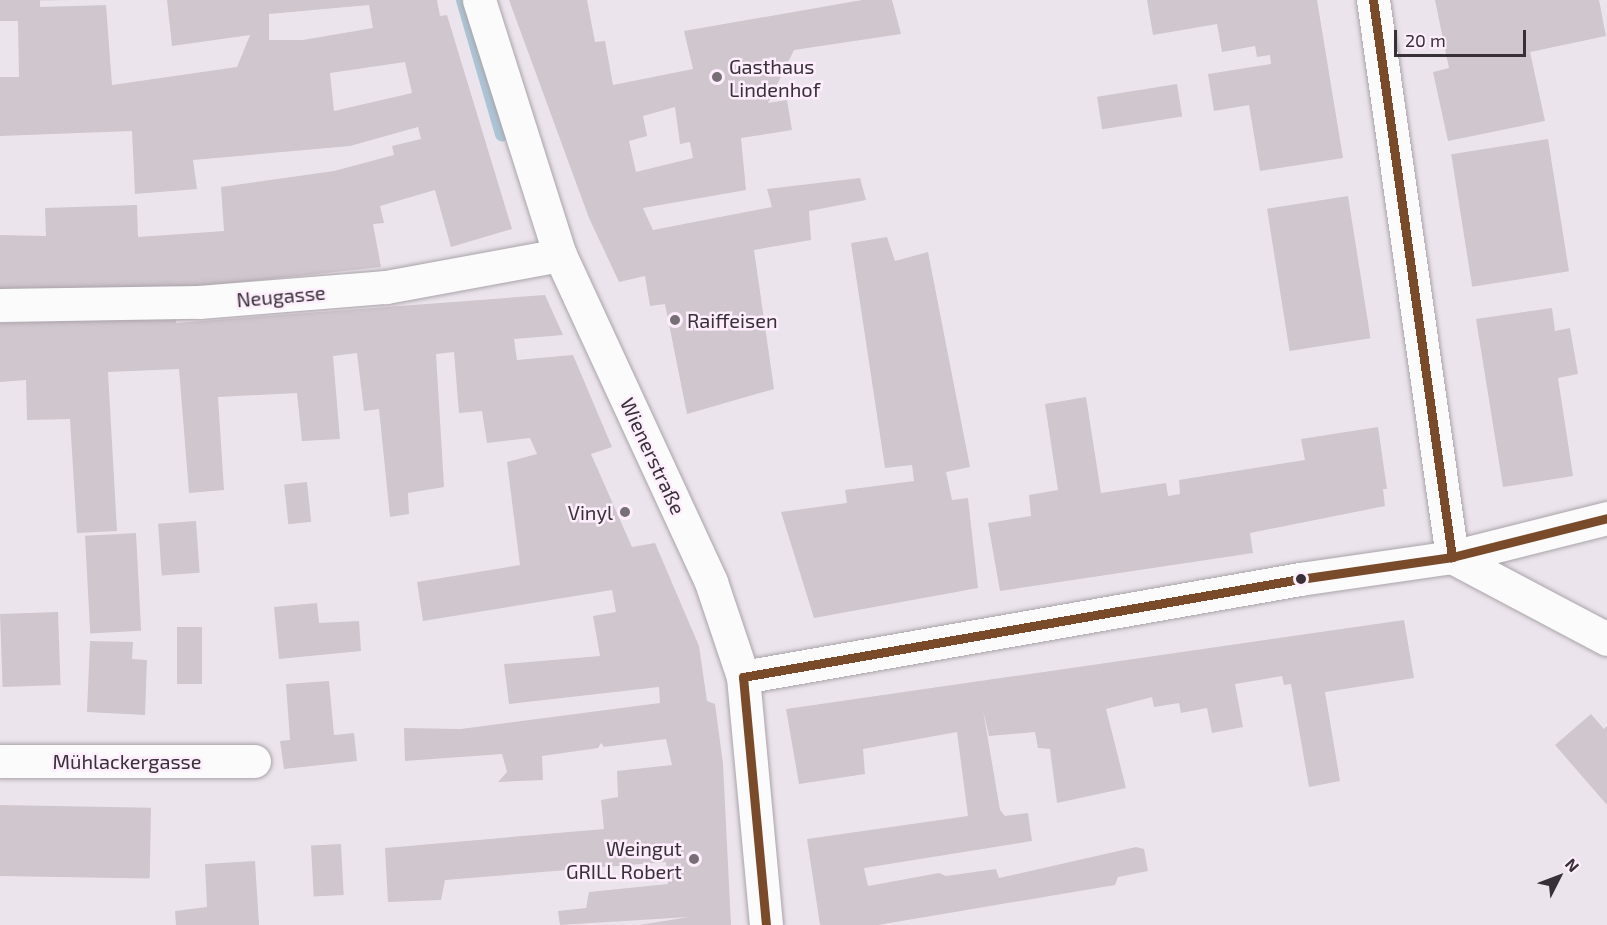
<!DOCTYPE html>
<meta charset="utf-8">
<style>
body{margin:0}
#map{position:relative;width:1607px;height:925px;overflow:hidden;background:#ece4ec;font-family:"Exo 2",sans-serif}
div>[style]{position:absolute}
.stream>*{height:14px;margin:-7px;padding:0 7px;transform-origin:7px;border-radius:7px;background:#acc4d5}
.building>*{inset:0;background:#d0c6cd;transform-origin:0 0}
.roads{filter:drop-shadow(0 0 2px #a9a4a9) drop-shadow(0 0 2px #a9a4a9)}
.minor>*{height:33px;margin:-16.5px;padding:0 16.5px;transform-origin:16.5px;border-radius:16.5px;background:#fcfbfc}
.tertiary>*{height:33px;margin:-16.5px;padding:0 16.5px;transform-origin:16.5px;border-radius:16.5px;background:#fcfbfc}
.bus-1>*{height:9px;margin:-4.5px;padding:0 4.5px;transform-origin:4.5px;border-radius:4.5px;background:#7a4b2a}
.dots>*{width:16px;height:16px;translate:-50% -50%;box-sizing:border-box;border:3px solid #feeefd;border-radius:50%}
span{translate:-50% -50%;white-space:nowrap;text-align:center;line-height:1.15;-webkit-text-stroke:5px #feeefd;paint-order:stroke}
.poi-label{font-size:20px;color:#373137}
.left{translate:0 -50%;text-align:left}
.right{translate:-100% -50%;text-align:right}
.street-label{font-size:20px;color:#373137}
.north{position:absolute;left:1529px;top:847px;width:60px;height:60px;-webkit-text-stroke:4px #feeefd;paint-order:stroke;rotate:48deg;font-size:16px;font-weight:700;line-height:24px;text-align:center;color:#373137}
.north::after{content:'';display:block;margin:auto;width:21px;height:27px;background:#373137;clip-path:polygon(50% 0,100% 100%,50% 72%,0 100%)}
.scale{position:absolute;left:1394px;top:30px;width:132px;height:27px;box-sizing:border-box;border:3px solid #373137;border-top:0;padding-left:8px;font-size:18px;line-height:21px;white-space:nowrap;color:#373137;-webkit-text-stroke:4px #feeefd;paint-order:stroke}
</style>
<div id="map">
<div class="stream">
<div style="left:463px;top:0;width:140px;rotate:73.8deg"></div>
</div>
<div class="building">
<div style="clip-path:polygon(evenodd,0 0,40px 0,40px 7px,106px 5px,112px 85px,237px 67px,250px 35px,172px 46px,167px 0,437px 0,440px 16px,447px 15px,512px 229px,451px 247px,435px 190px,380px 206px,384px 223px,373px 224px,381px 267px,196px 287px,0 289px,0 235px,46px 236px,45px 208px,137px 205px,138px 237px,224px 231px,221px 187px,334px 171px,394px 155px,392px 146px,421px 139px,418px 127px,350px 146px,193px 160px,197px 189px,135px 194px,132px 131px,0 136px,0 77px,19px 77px,18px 21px,0 21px,0 0,369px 5px,373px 28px,303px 40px,269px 40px,269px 14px,369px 5px,0 0,405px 62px,412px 93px,334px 111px,330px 73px,405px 62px)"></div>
<div style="clip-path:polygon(evenodd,509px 0,587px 0,595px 42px,605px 41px,613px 85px,693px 69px,684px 31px,862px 0,892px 0,901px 34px,794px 50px,768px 103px,787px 100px,792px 130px,741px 138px,746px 190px,643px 208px,653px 230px,772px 207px,767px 189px,860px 178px,866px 200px,809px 211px,811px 240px,754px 250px,774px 389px,687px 414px,665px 304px,650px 306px,645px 276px,619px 282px,589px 218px,509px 0,675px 107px,680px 144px,690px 142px,693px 158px,636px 172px,629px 141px,647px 136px,643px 116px,675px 107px)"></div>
<div style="clip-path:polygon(1147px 0,1317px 0,1343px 158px,1260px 171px,1249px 105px,1214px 111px,1208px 74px,1271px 64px,1270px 55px,1257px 57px,1255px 46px,1222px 52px,1217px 24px,1153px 35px)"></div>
<div style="clip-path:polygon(1435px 0,1599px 0,1606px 36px,1530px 52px,1545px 121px,1448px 141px,1433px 72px,1449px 68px)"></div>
<div style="left:1177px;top:84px;width:33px;height:81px;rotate:81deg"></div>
<div style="left:1548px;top:139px;width:134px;height:98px;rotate:81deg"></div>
<div style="left:1348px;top:196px;width:144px;height:82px;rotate:81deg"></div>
<div style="clip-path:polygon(887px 237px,895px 261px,928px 252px,970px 467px,946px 472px,952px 500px,968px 498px,978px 588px,814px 618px,781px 512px,847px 503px,845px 490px,914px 481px,912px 465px,885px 468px,851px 243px)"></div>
<div style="clip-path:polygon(545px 295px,563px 335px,514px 339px,517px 360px,573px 355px,612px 447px,591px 454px,632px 547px,655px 543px,699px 646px,707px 701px,715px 704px,723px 764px,731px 925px,639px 925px,689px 917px,560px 925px,558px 911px,586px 908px,589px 892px,668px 884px,666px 862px,445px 880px,441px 900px,388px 902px,385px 848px,604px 829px,601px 800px,618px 797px,617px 771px,672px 765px,666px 739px,604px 747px,601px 743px,598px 748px,542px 756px,543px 780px,498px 782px,507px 772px,502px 754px,405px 761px,404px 728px,461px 729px,660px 703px,659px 687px,509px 704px,504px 664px,600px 656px,593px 616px,616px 612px,612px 590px,423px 621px,417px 582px,520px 565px,507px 462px,537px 454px,530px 438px,487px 443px,482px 411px,459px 413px,454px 352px,436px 354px,444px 487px,408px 493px,409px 514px,390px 517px,379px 409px,364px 411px,357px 353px,333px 356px,340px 439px,302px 441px,297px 393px,218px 397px,224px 490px,189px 493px,179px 369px,108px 372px,117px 531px,77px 533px,70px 419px,27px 420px,26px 380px,0 382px,0 323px,176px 318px,176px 323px)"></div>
<div style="clip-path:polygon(1552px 308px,1555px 331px,1570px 328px,1578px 374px,1558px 378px,1573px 476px,1503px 487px,1476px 319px)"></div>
<div style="clip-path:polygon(1086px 397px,1101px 493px,1166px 483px,1168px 496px,1180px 494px,1179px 480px,1305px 460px,1301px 439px,1378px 427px,1387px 489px,1383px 489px,1385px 506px,1250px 533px,1253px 553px,1000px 591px,988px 523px,1031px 516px,1029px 495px,1058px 490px,1045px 404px)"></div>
<div style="left:307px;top:482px;width:40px;height:23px;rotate:84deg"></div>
<div style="left:196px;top:521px;width:52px;height:38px;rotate:86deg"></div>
<div style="left:136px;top:533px;width:98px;height:51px;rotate:87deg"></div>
<div style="clip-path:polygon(317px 603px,319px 623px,359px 621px,361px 651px,279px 659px,274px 607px)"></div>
<div style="left:58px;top:612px;width:73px;height:58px;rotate:88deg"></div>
<div style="clip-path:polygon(1404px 620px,1414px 678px,1325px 692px,1340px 781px,1309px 787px,1291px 684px,1284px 685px,1282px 676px,1235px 684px,1243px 727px,1212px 733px,1207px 708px,1181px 713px,1179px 703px,1154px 707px,1152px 697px,1106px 709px,1126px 788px,1057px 803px,1050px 749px,1038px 748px,1035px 732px,989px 736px,983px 710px,1000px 810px,1005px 816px,1028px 813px,1032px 841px,864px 868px,868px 886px,939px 873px,946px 876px,996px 869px,999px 878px,1136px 847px,1144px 849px,1148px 871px,1118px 877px,1115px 885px,878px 925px,820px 925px,807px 839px,968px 816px,957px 732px,863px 749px,865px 774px,799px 784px,786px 709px)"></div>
<div style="left:202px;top:627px;width:57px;height:25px;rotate:90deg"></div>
<div style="clip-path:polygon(90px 641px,133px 642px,132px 659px,147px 660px,145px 715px,87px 712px)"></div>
<div style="clip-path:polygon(329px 681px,334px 735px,354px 733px,357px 761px,284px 769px,280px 741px,290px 740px,286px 684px)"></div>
<div style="clip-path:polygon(1591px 714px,1604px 729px,1607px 726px,1607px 805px,1555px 745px)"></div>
<div style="left:0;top:805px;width:151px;height:71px;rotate:1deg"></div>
<div style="left:341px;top:844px;width:51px;height:30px;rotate:87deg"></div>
<div style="clip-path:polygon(255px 861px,259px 925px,176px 925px,175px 911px,207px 907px,205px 864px)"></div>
</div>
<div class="roads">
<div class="minor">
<div style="left:1373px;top:0;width:563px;rotate:81.93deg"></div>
<div style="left:1452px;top:557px;width:160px;rotate:-14.1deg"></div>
<div style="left:0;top:305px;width:199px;rotate:-0.9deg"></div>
<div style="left:199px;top:302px;width:188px;rotate:-4.6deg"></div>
<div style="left:386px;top:287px;width:177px;rotate:-10.4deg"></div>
<div style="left:0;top:761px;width:254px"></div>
</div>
<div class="tertiary">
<div style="left:479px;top:0;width:268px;rotate:72.4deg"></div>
<div style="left:560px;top:255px;width:360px;rotate:65.2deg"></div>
<div style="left:711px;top:582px;width:100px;rotate:71.4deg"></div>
<div style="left:743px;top:677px;width:249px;rotate:84.7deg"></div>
<div style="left:743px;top:677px;width:566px;rotate:-9.98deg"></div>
<div style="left:1300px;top:579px;width:154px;rotate:-8.2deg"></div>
<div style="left:1452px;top:557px;width:175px;rotate:27.9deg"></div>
</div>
</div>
<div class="bus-1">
<div style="left:1373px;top:0;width:563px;rotate:81.93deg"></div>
<div style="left:743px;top:677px;width:566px;rotate:-9.98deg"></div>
<div style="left:1300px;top:579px;width:154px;rotate:-8.2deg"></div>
<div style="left:1452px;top:557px;width:160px;rotate:-14.1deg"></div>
<div style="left:743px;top:677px;width:249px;rotate:84.7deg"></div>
</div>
<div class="dots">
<div style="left:717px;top:77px;background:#767076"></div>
<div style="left:675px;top:320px;background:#767076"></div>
<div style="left:625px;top:512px;background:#767076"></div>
<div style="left:1301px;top:579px;background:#373137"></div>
<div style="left:694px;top:859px;background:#767076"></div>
</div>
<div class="poi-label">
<span class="left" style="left:729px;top:78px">Gasthaus<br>Lindenhof</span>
<span class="left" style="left:687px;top:320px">Raiffeisen</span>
<span class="right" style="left:613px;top:512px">Vinyl</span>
<span class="right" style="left:682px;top:860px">Weingut<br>GRILL Robert</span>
</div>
<div class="street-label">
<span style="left:281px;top:296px;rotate:-5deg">Neugasse</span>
<span style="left:653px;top:456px;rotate:65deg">Wienerstraße</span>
<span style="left:127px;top:761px">Mühlackergasse</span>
</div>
<div class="north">N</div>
<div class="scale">20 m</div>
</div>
